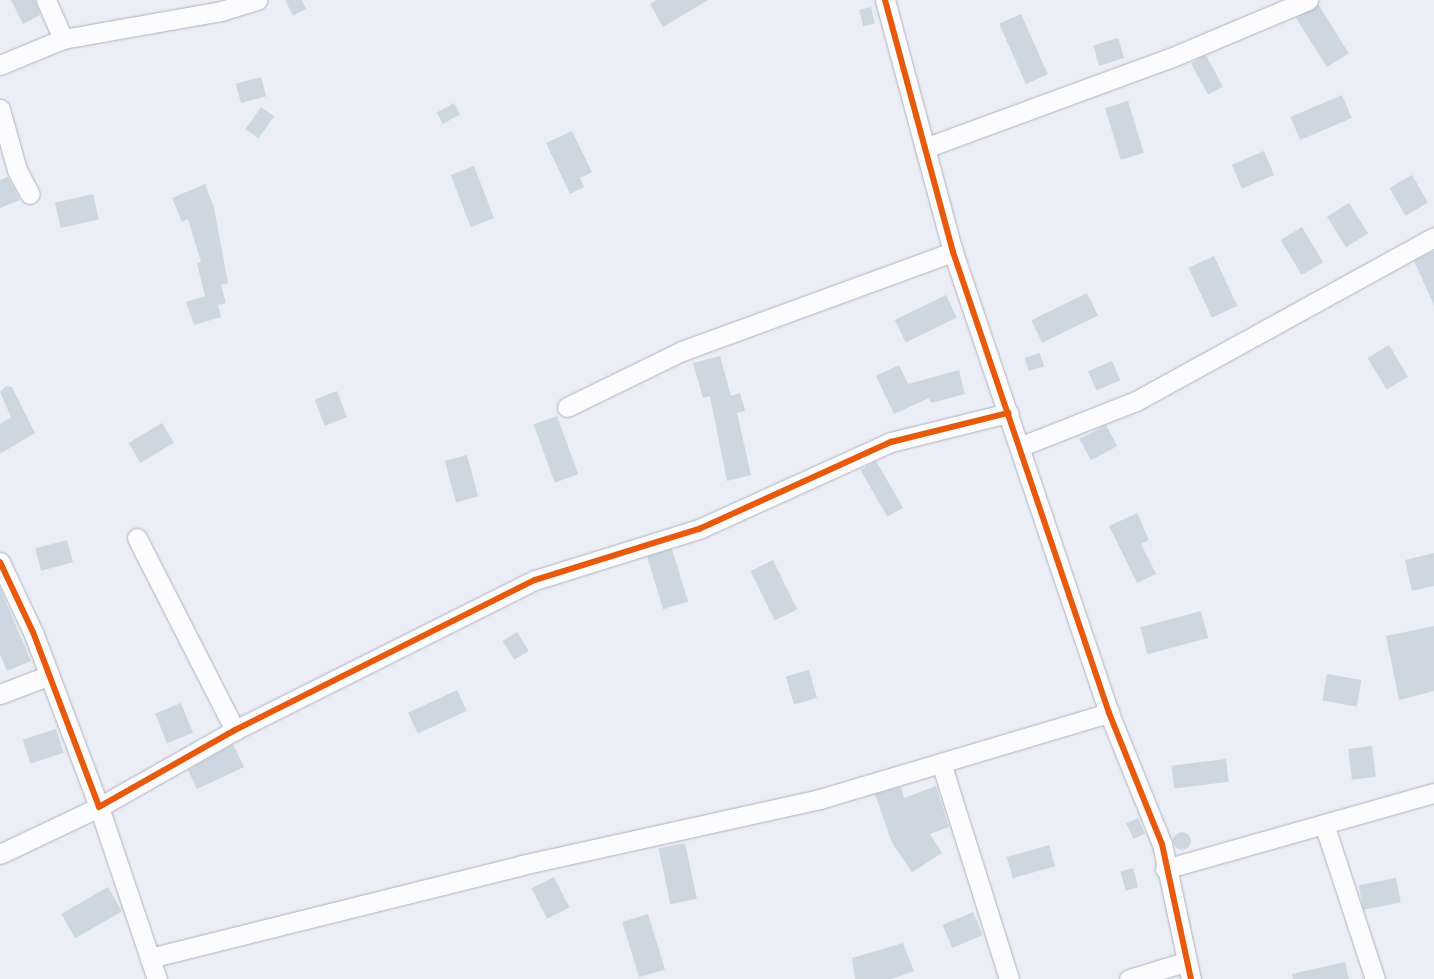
<!DOCTYPE html>
<style>
body{margin:0}
#map{position:relative;width:1434px;height:979px;overflow:hidden;background:#ebeef6;font-family:"Libre Baskerville",serif}
div>[style]{position:absolute}
.building>*{inset:0;background:#ccd7e2;transform-origin:0 0}
.round{border-radius:50%}
.roads{filter:drop-shadow(0 0 1px #aeb1bb) drop-shadow(0 0 1px #aeb1bb)}
.minor>*{height:19px;margin:-9.5px;padding:0 9.5px;transform-origin:9.5px;border-radius:9.5px;background:#fcfcfe}
.cycleway>*{height:6px;margin:-3px;padding:0 3px;transform-origin:3px;border-radius:3px;background:#e8590c}
span{translate:-50% -50%;white-space:nowrap;text-align:center;line-height:1.15;-webkit-text-stroke:5px #fafafa;paint-order:stroke}
</style>
<div id="map">
<div class="building">
<div style="clip-path:polygon(11px 0,35px 0,40px 15px,23px 24px)"></div>
<div style="clip-path:polygon(285px 0,302px 0,306px 9px,293px 16px)"></div>
<div style="clip-path:polygon(656px 0,708px 0,663px 27px,650px 4px)"></div>
<div style="left:1318px;top:4px;width:58px;height:26px;rotate:58deg"></div>
<div style="left:871px;top:7px;width:17px;height:12px;rotate:77deg"></div>
<div style="left:1021px;top:14px;width:66px;height:24px;rotate:66deg"></div>
<div style="left:1118px;top:38px;width:21px;height:26px;rotate:73deg"></div>
<div style="left:1206px;top:55px;width:36px;height:17px;rotate:62deg"></div>
<div style="left:261px;top:77px;width:20px;height:26px;rotate:75deg"></div>
<div style="left:1342px;top:95px;width:25px;height:56px;rotate:67deg"></div>
<div style="left:1128px;top:101px;width:54px;height:24px;rotate:73deg"></div>
<div style="left:454px;top:103px;width:13px;height:20px;rotate:61deg"></div>
<div style="left:261px;top:107px;width:16px;height:27px;rotate:35deg"></div>
<div style="clip-path:polygon(572px 131px,592px 172px,580px 178px,584px 187px,570px 194px,546px 143px)"></div>
<div style="left:1264px;top:151px;width:26px;height:35px;rotate:67deg"></div>
<div style="left:474px;top:166px;width:56px;height:25px;rotate:69deg"></div>
<div style="left:1412px;top:175px;width:32px;height:26px;rotate:60deg"></div>
<div style="clip-path:polygon(8px 177px,20px 200px,0 208px,0 180px)"></div>
<div style="clip-path:polygon(205px 184px,214px 208px,228px 283px,221px 285px,226px 303px,218px 305px,221px 317px,194px 325px,186px 302px,205px 296px,197px 263px,201px 262px,188px 219px,182px 222px,172px 198px)"></div>
<div style="left:93px;top:194px;width:26px;height:39px;rotate:77deg"></div>
<div style="left:1349px;top:203px;width:36px;height:26px;rotate:58deg"></div>
<div style="left:1302px;top:227px;width:41px;height:25px;rotate:59deg"></div>
<div style="clip-path:polygon(1434px 251px,1434px 305px,1414px 261px)"></div>
<div style="left:1214px;top:256px;width:55px;height:28px;rotate:65deg"></div>
<div style="left:1087px;top:293px;width:25px;height:62px;rotate:64deg"></div>
<div style="left:946px;top:295px;width:25px;height:57px;rotate:64deg"></div>
<div style="left:1389px;top:345px;width:37px;height:25px;rotate:59deg"></div>
<div style="left:1040px;top:353px;width:14px;height:16px;rotate:73deg"></div>
<div style="clip-path:polygon(720px 356px,731px 396px,740px 393px,745px 411px,737px 413px,751px 475px,727px 481px,710px 396px,703px 398px,693px 363px)"></div>
<div style="left:1112px;top:361px;width:21px;height:26px;rotate:67deg"></div>
<div style="clip-path:polygon(899px 365px,908px 384px,959px 370px,965px 394px,931px 403px,929px 398px,894px 414px,876px 376px)"></div>
<div style="clip-path:polygon(6px 386px,12px 387px,35px 433px,0 454px,0 424px,11px 417px,0 392px)"></div>
<div style="left:337px;top:391px;width:28px;height:24px;rotate:69deg"></div>
<div style="left:557px;top:416px;width:62px;height:25px;rotate:70deg"></div>
<div style="left:162px;top:423px;width:23px;height:39px;rotate:59deg"></div>
<div style="left:1106px;top:425px;width:24px;height:30px;rotate:62deg"></div>
<div style="left:467px;top:455px;width:43px;height:23px;rotate:75deg"></div>
<div style="left:876px;top:461px;width:54px;height:18px;rotate:60deg"></div>
<div style="clip-path:polygon(1137px 513px,1149px 540px,1141px 544px,1156px 574px,1137px 583px,1109px 526px)"></div>
<div style="left:67px;top:540px;width:23px;height:33px;rotate:75deg"></div>
<div style="left:672px;top:549px;width:55px;height:26px;rotate:73deg"></div>
<div style="clip-path:polygon(1434px 553px,1434px 586px,1412px 591px,1405px 560px)"></div>
<div style="left:773px;top:560px;width:55px;height:25px;rotate:64deg"></div>
<div style="clip-path:polygon(0 588px,31px 661px,7px 671px,0 654px)"></div>
<div style="left:1201px;top:611px;width:28px;height:63px;rotate:75deg"></div>
<div style="clip-path:polygon(1434px 626px,1434px 691px,1399px 700px,1386px 636px)"></div>
<div style="left:517px;top:632px;width:22px;height:17px;rotate:58deg"></div>
<div style="left:809px;top:670px;width:29px;height:24px;rotate:74deg"></div>
<div style="left:1327px;top:674px;width:35px;height:27px;rotate:10deg"></div>
<div style="left:457px;top:690px;width:23px;height:54px;rotate:65deg"></div>
<div style="left:181px;top:703px;width:32px;height:28px;rotate:68deg"></div>
<div style="left:56px;top:729px;width:25px;height:35px;rotate:72deg"></div>
<div style="clip-path:polygon(233px 744px,244px 767px,197px 789px,188px 770px)"></div>
<div style="left:1372px;top:746px;width:31px;height:24px;rotate:83deg"></div>
<div style="left:1226px;top:759px;width:23px;height:55px;rotate:83deg"></div>
<div style="clip-path:polygon(936px 786px,949px 827px,930px 834px,942px 853px,912px 872px,892px 843px,875px 794px,901px 787px,904px 798px)"></div>
<div style="left:1138px;top:818px;width:17px;height:13px;rotate:65deg"></div>
<div class="round" style="left:1173px;top:832px;width:18px;height:18px"></div>
<div style="left:685px;top:843px;width:57px;height:27px;rotate:78deg"></div>
<div style="left:1049px;top:845px;width:22px;height:44px;rotate:74deg"></div>
<div style="left:1133px;top:868px;width:20px;height:13px;rotate:75deg"></div>
<div style="left:554px;top:877px;width:34px;height:25px;rotate:63deg"></div>
<div style="left:1396px;top:878px;width:25px;height:38px;rotate:79deg"></div>
<div style="left:108px;top:887px;width:28px;height:54px;rotate:60deg"></div>
<div style="left:973px;top:912px;width:25px;height:33px;rotate:67deg"></div>
<div style="left:648px;top:914px;width:58px;height:27px;rotate:73deg"></div>
<div style="clip-path:polygon(903px 943px,914px 971px,892px 979px,855px 979px,852px 958px)"></div>
<div style="clip-path:polygon(1345px 962px,1349px 979px,1293px 979px,1292px 974px)"></div>
</div>
<div class="roads">
<div class="minor">
<div style="left:46px;top:0;width:43px;rotate:66.4deg"></div>
<div style="left:885px;top:0;width:261px;rotate:74.9deg"></div>
<div style="left:953px;top:252px;width:487px;rotate:71.3deg"></div>
<div style="left:1109px;top:713px;width:141px;rotate:68deg"></div>
<div style="left:1162px;top:844px;width:138px;rotate:77.9deg"></div>
<div style="left:0;top:65px;width:68px;rotate:-22.4deg"></div>
<div style="left:63px;top:39px;width:160px;rotate:-10deg"></div>
<div style="left:221px;top:11px;width:38px;rotate:-17deg"></div>
<div style="left:0;top:109px;width:63px;rotate:74.4deg"></div>
<div style="left:17px;top:170px;width:27px;rotate:62deg"></div>
<div style="left:925px;top:148px;width:261px;rotate:-20.2deg"></div>
<div style="left:1170px;top:58px;width:150px;rotate:-22.8deg"></div>
<div style="left:567px;top:407px;width:128px;rotate:-26deg"></div>
<div style="left:682px;top:351px;width:289px;rotate:-20.1deg"></div>
<div style="left:1019px;top:447px;width:126px;rotate:-21.5deg"></div>
<div style="left:1136px;top:401px;width:340px;rotate:-28.8deg"></div>
<div style="left:137px;top:538px;width:216px;rotate:63deg"></div>
<div style="left:0;top:562px;width:77px;rotate:64.8deg"></div>
<div style="left:33px;top:632px;width:187px;rotate:69.3deg"></div>
<div style="left:99px;top:807px;width:156px;rotate:-29.5deg"></div>
<div style="left:235px;top:730px;width:335px;rotate:-26.6deg"></div>
<div style="left:535px;top:580px;width:172px;rotate:-17.3deg"></div>
<div style="left:699px;top:529px;width:211px;rotate:-24.4deg"></div>
<div style="left:891px;top:442px;width:121px;rotate:-13.9deg"></div>
<div style="left:0;top:694px;width:53px;rotate:-20.8deg"></div>
<div style="left:941px;top:763px;width:226px;rotate:72.5deg"></div>
<div style="left:1324px;top:824px;width:163px;rotate:71.8deg"></div>
<div style="left:0;top:854px;width:110px;rotate:-25.4deg"></div>
<div style="left:99px;top:807px;width:182px;rotate:71.4deg"></div>
<div style="left:1165px;top:869px;width:280px;rotate:-15.8deg"></div>
<div style="left:150px;top:958px;width:383px;rotate:-14deg"></div>
<div style="left:522px;top:865px;width:305px;rotate:-12.5deg"></div>
<div style="left:820px;top:799px;width:302px;rotate:-16.6deg"></div>
<div style="left:1129px;top:979px;width:59px;rotate:-16.9deg"></div>
</div>
</div>
<div class="cycleway">
<div style="left:885px;top:0;width:261px;rotate:74.9deg"></div>
<div style="left:953px;top:252px;width:487px;rotate:71.3deg"></div>
<div style="left:1109px;top:713px;width:141px;rotate:68deg"></div>
<div style="left:1162px;top:844px;width:138px;rotate:77.9deg"></div>
<div style="left:0;top:562px;width:77px;rotate:64.8deg"></div>
<div style="left:33px;top:632px;width:187px;rotate:69.3deg"></div>
<div style="left:99px;top:807px;width:156px;rotate:-29.5deg"></div>
<div style="left:235px;top:730px;width:335px;rotate:-26.6deg"></div>
<div style="left:535px;top:580px;width:172px;rotate:-17.3deg"></div>
<div style="left:699px;top:529px;width:211px;rotate:-24.4deg"></div>
<div style="left:891px;top:442px;width:121px;rotate:-13.9deg"></div>
</div>
</div>
